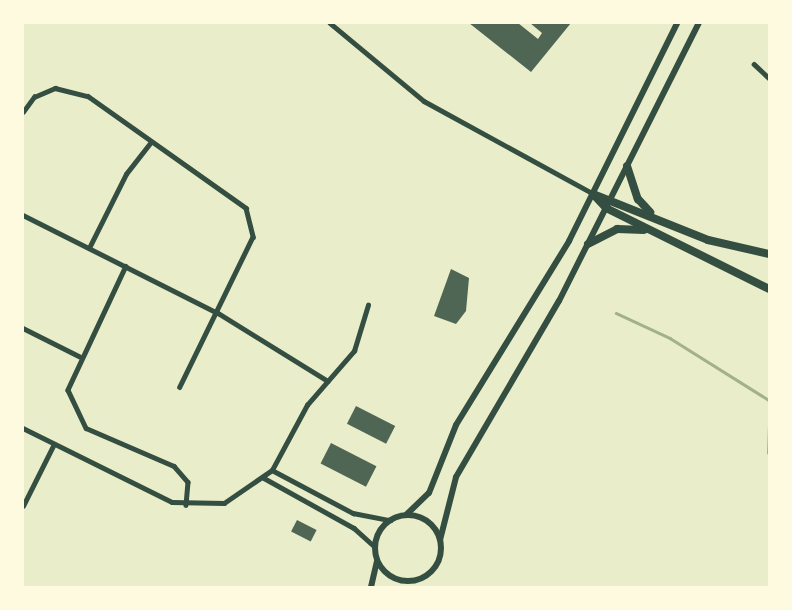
<!DOCTYPE html>
<style>
body{margin:0}
#map{position:relative;width:792px;height:610px;overflow:hidden;background:#e9edc9;font-family:"Source Serif 4",serif}
div>[style]{position:absolute}
.stream>*{height:2.5px;margin:-1.25px;padding:0 1.25px;transform-origin:1.25px;border-radius:1.25px;background:#a3b18a}
.building>*{inset:0;background:#4f6655;transform-origin:0 0}
.minor>*{height:4.5px;margin:-2.25px;padding:0 2.25px;transform-origin:2.25px;border-radius:2.25px;background:#344e41}
.secondary>*{height:6px;margin:-3px;padding:0 3px;transform-origin:3px;border-radius:3px;background:#344e41}
.secondary>.ring{margin:-3px;padding:0;box-sizing:content-box;background:none;border:6px solid #344e41;border-radius:50%}
.motorway>*{height:8px;margin:-4px;padding:0 4px;transform-origin:4px;border-radius:4px;background:#344e41}
span{translate:-50% -50%;white-space:nowrap;text-align:center;line-height:1.15;-webkit-text-stroke:5px #fefae0;paint-order:stroke}
.frame{position:absolute;inset:0;border:24px solid #fefae0;pointer-events:none}
</style>
<div id="map">
<div class="stream">
<div style="left:616px;top:313px;width:60px;rotate:24.8deg"></div>
<div style="left:670px;top:338px;width:117px;rotate:32.1deg"></div>
<div style="left:768px;top:453px;width:26px;rotate:-88deg"></div>
</div>
<div class="building">
<div style="clip-path:polygon(469px 23px,518px 23px,538px 39px,542px 33px,530px 23px,571px 23px,531px 72px)"></div>
<div style="clip-path:polygon(451px 269px,469px 278px,466px 311px,456px 324px,434px 316px)"></div>
<div style="left:356px;top:406px;width:44px;height:20px;rotate:27deg"></div>
<div style="left:331px;top:443px;width:51px;height:23px;rotate:27deg"></div>
<div style="left:297px;top:520px;width:22px;height:13px;rotate:27deg"></div>
</div>
<div class="minor">
<div style="left:330px;top:23px;width:122px;rotate:39.7deg"></div>
<div style="left:424px;top:101px;width:192px;rotate:28.7deg"></div>
<div style="left:754px;top:64px;width:21px;rotate:43deg"></div>
<div style="left:23px;top:112px;width:19px;rotate:-54deg"></div>
<div style="left:34px;top:97px;width:23px;rotate:-23deg"></div>
<div style="left:55px;top:88px;width:34px;rotate:14deg"></div>
<div style="left:88px;top:96px;width:194px;rotate:35.3deg"></div>
<div style="left:246px;top:208px;width:30px;rotate:76deg"></div>
<div style="left:253px;top:237px;width:167px;rotate:116deg"></div>
<div style="left:23px;top:215px;width:218px;rotate:26.7deg"></div>
<div style="left:218px;top:313px;width:129px;rotate:31.7deg"></div>
<div style="left:90px;top:246px;width:80px;rotate:-63.4deg"></div>
<div style="left:126px;top:174px;width:39px;rotate:-52deg"></div>
<div style="left:126px;top:266px;width:137px;rotate:115.1deg"></div>
<div style="left:68px;top:390px;width:42px;rotate:64.7deg"></div>
<div style="left:86px;top:428px;width:96px;rotate:23.4deg"></div>
<div style="left:174px;top:466px;width:21px;rotate:49deg"></div>
<div style="left:188px;top:482px;width:23px;rotate:95deg"></div>
<div style="left:23px;top:328px;width:63px;rotate:26.6deg"></div>
<div style="left:23px;top:428px;width:166px;rotate:26.4deg"></div>
<div style="left:172px;top:502px;width:52px;rotate:1.1deg"></div>
<div style="left:224px;top:503px;width:58px;rotate:-34.5deg"></div>
<div style="left:272px;top:470px;width:74px;rotate:-61.7deg"></div>
<div style="left:307px;top:405px;width:72px;rotate:-49deg"></div>
<div style="left:354px;top:351px;width:48px;rotate:-73.1deg"></div>
<div style="left:272px;top:470px;width:92px;rotate:28deg"></div>
<div style="left:353px;top:513px;width:38px;rotate:11deg"></div>
<div style="left:264px;top:478px;width:103px;rotate:29.1deg"></div>
<div style="left:354px;top:528px;width:28px;rotate:42deg"></div>
<div style="left:23px;top:506px;width:69px;rotate:-63.4deg"></div>
</div>
<div class="secondary">
<div style="left:407px;top:514px;width:30px;rotate:-44deg"></div>
<div style="left:429px;top:493px;width:73px;rotate:-68.3deg"></div>
<div style="left:456px;top:425px;width:216px;rotate:-58.4deg"></div>
<div style="left:569px;top:241px;width:243px;rotate:-63.6deg"></div>
<div class="ring" style="left:375px;top:515px;width:60px;height:60px"></div>
<div style="left:440px;top:540px;width:65px;rotate:-75.7deg"></div>
<div style="left:456px;top:477px;width:204px;rotate:-59.7deg"></div>
<div style="left:559px;top:301px;width:311px;rotate:-63.3deg"></div>
<div style="left:371px;top:587px;width:26px;rotate:-77deg"></div>
</div>
<div class="motorway">
<div style="left:627px;top:166px;width:35px;rotate:72deg"></div>
<div style="left:638px;top:199px;width:18px;rotate:47deg"></div>
<div style="left:593px;top:194px;width:19px;rotate:47deg"></div>
<div style="left:606px;top:208px;width:182px;rotate:26.4deg"></div>
<div style="left:593px;top:194px;width:124px;rotate:21.8deg"></div>
<div style="left:708px;top:240px;width:63px;rotate:12.9deg"></div>
<div style="left:588px;top:244px;width:33px;rotate:-27deg"></div>
<div style="left:617px;top:229px;width:27px;rotate:2deg"></div>
</div>
<div class="frame"></div>
</div>
